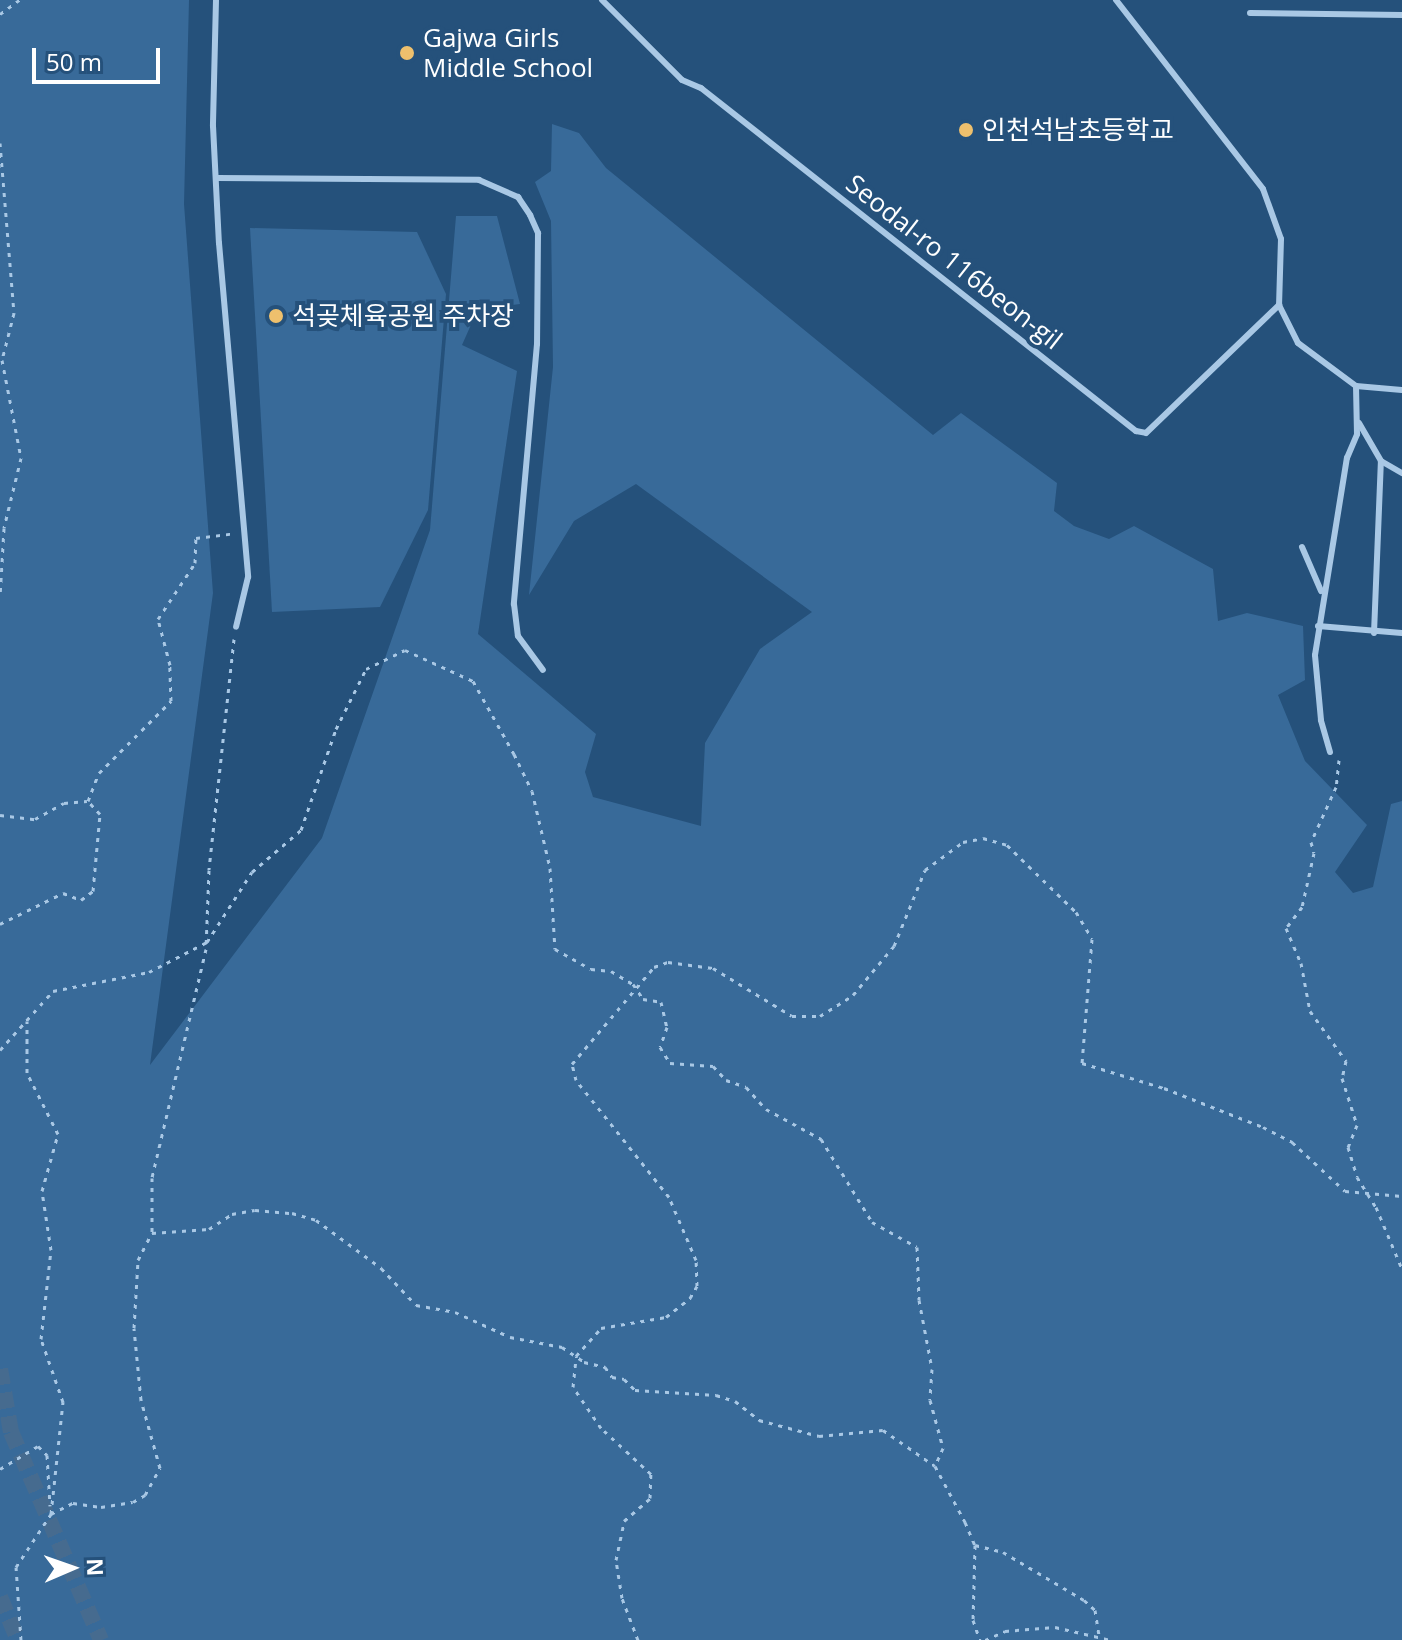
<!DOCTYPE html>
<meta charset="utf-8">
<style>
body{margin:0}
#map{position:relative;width:1402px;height:1640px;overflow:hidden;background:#25517b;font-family:"Open Sans","Noto Sans KR",sans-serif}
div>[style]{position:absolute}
.green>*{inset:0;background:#386a99}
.secondary-tunnel>*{height:16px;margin-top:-8px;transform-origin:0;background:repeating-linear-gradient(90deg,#466b8f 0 16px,transparent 0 24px)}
.path>*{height:3px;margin-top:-1.5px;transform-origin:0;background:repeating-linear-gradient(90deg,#a9c8e5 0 4px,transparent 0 10px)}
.lane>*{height:6px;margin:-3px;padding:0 3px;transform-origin:3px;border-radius:3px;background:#a9c8e5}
.dots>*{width:22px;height:22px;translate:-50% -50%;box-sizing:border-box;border:4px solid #25517b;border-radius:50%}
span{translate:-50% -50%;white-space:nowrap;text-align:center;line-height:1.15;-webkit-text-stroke:8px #25517b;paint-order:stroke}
.poi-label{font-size:26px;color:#fff}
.left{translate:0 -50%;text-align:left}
.street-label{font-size:26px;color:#fff}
.north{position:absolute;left:32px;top:1528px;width:80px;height:80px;-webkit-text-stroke:6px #25517b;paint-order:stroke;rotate:88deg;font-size:22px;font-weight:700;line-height:32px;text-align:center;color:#fff}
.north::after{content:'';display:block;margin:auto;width:28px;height:36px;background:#fff;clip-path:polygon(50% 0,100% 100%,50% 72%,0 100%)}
.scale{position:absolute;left:32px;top:48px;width:128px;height:36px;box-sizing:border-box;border:4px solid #fff;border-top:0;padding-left:10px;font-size:24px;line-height:28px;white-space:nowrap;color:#fff;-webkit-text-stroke:6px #25517b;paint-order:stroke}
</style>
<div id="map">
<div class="green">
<div style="clip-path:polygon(0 0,189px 0,184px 204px,213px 593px,150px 1065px,322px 838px,430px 530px,456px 216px,497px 216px,520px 304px,478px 309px,462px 345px,517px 371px,478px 634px,596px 734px,585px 772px,593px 797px,701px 826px,705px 743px,760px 649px,812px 612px,636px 484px,574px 521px,529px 595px,553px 367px,551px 221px,535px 182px,551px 171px,552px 124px,579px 133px,606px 168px,933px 435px,961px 413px,1057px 483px,1054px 511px,1074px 526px,1109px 539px,1134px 526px,1213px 569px,1218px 621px,1247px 613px,1303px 626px,1305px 680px,1278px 695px,1305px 761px,1367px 825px,1335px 872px,1353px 893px,1373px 887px,1391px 804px,1402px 801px,1402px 1640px,0 1640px)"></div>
<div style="clip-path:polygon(250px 228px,417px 232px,446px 294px,428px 510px,380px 607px,272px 612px)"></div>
</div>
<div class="secondary-tunnel">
<div style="left:0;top:1369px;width:64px;rotate:80.1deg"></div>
<div style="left:11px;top:1432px;width:227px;rotate:66.6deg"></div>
<div style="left:0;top:1597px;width:47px;rotate:67.3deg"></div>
</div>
<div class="path">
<div style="left:0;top:14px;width:24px;rotate:-36deg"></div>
<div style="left:0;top:143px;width:171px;rotate:85.3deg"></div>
<div style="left:14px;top:313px;width:49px;rotate:104.3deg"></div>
<div style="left:2px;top:360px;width:100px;rotate:79deg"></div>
<div style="left:21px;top:458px;width:72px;rotate:103.7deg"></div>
<div style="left:4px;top:528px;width:69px;rotate:93.3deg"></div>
<div style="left:234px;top:639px;width:232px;rotate:96.2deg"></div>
<div style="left:209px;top:870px;width:79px;rotate:92.2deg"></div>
<div style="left:206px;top:949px;width:235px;rotate:103.3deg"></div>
<div style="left:152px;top:1178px;width:55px;rotate:90deg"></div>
<div style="left:152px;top:1233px;width:57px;rotate:-4deg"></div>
<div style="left:209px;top:1229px;width:27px;rotate:-33deg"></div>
<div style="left:232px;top:1214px;width:23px;rotate:-10deg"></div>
<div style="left:255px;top:1210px;width:37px;rotate:5deg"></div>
<div style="left:292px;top:1213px;width:25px;rotate:16deg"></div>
<div style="left:316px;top:1220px;width:81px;rotate:36.4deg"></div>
<div style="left:381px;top:1268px;width:51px;rotate:46.6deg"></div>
<div style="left:416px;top:1305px;width:40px;rotate:10deg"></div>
<div style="left:455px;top:1312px;width:60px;rotate:24.4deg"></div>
<div style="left:510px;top:1337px;width:53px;rotate:10.9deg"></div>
<div style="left:562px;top:1347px;width:27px;rotate:34deg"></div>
<div style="left:584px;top:1362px;width:22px;rotate:13deg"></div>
<div style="left:605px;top:1367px;width:12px;rotate:55deg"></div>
<div style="left:612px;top:1377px;width:12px;rotate:9deg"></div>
<div style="left:624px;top:1379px;width:16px;rotate:45deg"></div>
<div style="left:635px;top:1390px;width:81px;rotate:3.5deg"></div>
<div style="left:716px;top:1395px;width:20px;rotate:18deg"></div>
<div style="left:735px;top:1401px;width:31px;rotate:38deg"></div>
<div style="left:759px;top:1420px;width:62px;rotate:14.9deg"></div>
<div style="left:819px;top:1436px;width:64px;rotate:-5.4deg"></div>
<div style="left:883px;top:1430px;width:63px;rotate:34.7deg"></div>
<div style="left:935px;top:1466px;width:64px;rotate:61.8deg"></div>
<div style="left:965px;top:1522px;width:25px;rotate:67deg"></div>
<div style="left:975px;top:1545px;width:75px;rotate:91.5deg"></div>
<div style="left:973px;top:1620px;width:21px;rotate:71deg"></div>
<div style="left:1339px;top:760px;width:27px;rotate:96deg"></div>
<div style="left:1336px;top:787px;width:60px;rotate:114.4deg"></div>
<div style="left:1311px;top:842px;width:11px;rotate:75deg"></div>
<div style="left:1314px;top:853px;width:55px;rotate:102.5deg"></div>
<div style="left:1302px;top:907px;width:26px;rotate:127deg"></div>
<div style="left:1286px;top:928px;width:38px;rotate:67deg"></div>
<div style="left:1301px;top:963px;width:49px;rotate:79.4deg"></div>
<div style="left:1310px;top:1011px;width:62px;rotate:54.2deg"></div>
<div style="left:1346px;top:1061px;width:17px;rotate:103deg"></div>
<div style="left:1342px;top:1078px;width:49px;rotate:72.3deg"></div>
<div style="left:1357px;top:1125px;width:24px;rotate:112deg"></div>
<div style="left:1348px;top:1147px;width:31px;rotate:73deg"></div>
<div style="left:1357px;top:1177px;width:36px;rotate:58deg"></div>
<div style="left:1376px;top:1207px;width:67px;rotate:67.2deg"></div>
<div style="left:88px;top:801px;width:30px;rotate:-69deg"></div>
<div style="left:99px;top:773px;width:102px;rotate:-45deg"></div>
<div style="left:171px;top:701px;width:36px;rotate:-92deg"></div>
<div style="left:170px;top:665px;width:48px;rotate:-104.6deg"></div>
<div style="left:158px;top:619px;width:67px;rotate:-56.5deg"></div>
<div style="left:195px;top:563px;width:25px;rotate:-88deg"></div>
<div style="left:196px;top:538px;width:38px;rotate:-7deg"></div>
<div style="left:0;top:815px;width:35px;rotate:7deg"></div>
<div style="left:35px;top:819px;width:33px;rotate:-29deg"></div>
<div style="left:64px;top:803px;width:23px;rotate:-5deg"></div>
<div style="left:0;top:924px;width:70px;rotate:-26.2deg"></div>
<div style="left:63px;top:893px;width:19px;rotate:21deg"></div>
<div style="left:81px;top:900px;width:15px;rotate:-37deg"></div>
<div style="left:93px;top:891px;width:77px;rotate:-84.8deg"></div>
<div style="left:100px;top:814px;width:18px;rotate:-133deg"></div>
<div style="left:0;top:1050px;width:79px;rotate:-48.1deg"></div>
<div style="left:53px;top:991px;width:98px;rotate:-11.2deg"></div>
<div style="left:149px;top:972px;width:65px;rotate:-27.3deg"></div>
<div style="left:207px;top:942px;width:83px;rotate:-57.3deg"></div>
<div style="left:252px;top:872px;width:65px;rotate:-40.6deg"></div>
<div style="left:301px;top:830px;width:107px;rotate:-70.9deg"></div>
<div style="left:336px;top:729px;width:67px;rotate:-63.4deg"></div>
<div style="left:366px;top:669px;width:43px;rotate:-26deg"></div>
<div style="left:405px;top:650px;width:75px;rotate:24.5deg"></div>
<div style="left:473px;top:681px;width:84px;rotate:60.7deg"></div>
<div style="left:514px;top:754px;width:41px;rotate:64.1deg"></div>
<div style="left:532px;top:791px;width:79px;rotate:76.8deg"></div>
<div style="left:550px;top:868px;width:81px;rotate:86.5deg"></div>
<div style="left:555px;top:949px;width:41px;rotate:29.1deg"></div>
<div style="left:591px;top:969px;width:20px;rotate:6deg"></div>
<div style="left:611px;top:971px;width:26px;rotate:31deg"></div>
<div style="left:633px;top:984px;width:18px;rotate:56deg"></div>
<div style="left:643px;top:999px;width:18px;rotate:9deg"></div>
<div style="left:661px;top:1002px;width:26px;rotate:77deg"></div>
<div style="left:667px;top:1027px;width:21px;rotate:109deg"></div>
<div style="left:660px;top:1047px;width:19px;rotate:58deg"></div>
<div style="left:670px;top:1063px;width:43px;rotate:4deg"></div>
<div style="left:713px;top:1066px;width:19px;rotate:47deg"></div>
<div style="left:726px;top:1080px;width:21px;rotate:19deg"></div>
<div style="left:746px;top:1087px;width:30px;rotate:48deg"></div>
<div style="left:766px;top:1109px;width:63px;rotate:28.6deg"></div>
<div style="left:821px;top:1139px;width:97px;rotate:58.4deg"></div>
<div style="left:872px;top:1222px;width:51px;rotate:29.1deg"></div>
<div style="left:917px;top:1247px;width:53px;rotate:87.8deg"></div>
<div style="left:919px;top:1300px;width:70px;rotate:79.3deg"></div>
<div style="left:932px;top:1369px;width:31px;rotate:94deg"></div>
<div style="left:930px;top:1400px;width:50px;rotate:74.8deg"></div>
<div style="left:943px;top:1448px;width:20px;rotate:114deg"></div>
<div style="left:0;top:1469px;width:44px;rotate:-31.2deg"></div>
<div style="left:38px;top:1446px;width:13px;rotate:45deg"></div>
<div style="left:47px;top:1455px;width:51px;rotate:86.6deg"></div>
<div style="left:51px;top:1514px;width:25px;rotate:-27deg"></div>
<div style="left:73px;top:1503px;width:28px;rotate:8deg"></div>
<div style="left:101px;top:1507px;width:32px;rotate:-9deg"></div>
<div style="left:133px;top:1502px;width:14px;rotate:-30deg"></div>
<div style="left:145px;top:1495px;width:31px;rotate:-61deg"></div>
<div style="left:160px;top:1468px;width:71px;rotate:-105.6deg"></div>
<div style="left:141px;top:1400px;width:72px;rotate:-95.6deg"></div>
<div style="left:134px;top:1328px;width:68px;rotate:-86.6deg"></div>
<div style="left:138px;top:1260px;width:30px;rotate:-63deg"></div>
<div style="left:975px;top:1545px;width:29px;rotate:14deg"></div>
<div style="left:1003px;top:1552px;width:94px;rotate:30.7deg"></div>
<div style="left:1084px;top:1600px;width:15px;rotate:42deg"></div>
<div style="left:1095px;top:1610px;width:26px;rotate:81deg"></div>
<div style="left:21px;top:1640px;width:73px;rotate:-93.9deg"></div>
<div style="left:16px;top:1567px;width:64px;rotate:-56.6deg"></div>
<div style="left:51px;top:1514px;width:113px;rotate:-83.9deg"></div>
<div style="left:63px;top:1402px;width:67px;rotate:-109.2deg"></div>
<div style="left:41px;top:1339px;width:90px;rotate:-83.6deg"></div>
<div style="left:51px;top:1250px;width:60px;rotate:-98.7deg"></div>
<div style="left:42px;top:1191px;width:59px;rotate:-74.3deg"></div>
<div style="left:58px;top:1134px;width:68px;rotate:-116.9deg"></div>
<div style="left:27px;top:1073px;width:52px;rotate:-90deg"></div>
<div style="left:638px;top:1640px;width:45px;rotate:-110.9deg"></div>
<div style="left:622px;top:1598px;width:38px;rotate:-99deg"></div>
<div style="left:616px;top:1560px;width:40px;rotate:-78deg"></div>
<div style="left:624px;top:1521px;width:35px;rotate:-41deg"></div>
<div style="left:650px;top:1498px;width:24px;rotate:-88deg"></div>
<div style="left:651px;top:1474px;width:68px;rotate:-137.4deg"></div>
<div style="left:601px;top:1428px;width:50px;rotate:-124.3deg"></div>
<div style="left:573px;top:1387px;width:31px;rotate:-84deg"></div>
<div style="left:576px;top:1356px;width:38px;rotate:-48deg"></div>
<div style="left:601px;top:1328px;width:66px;rotate:-9.6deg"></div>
<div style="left:666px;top:1317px;width:31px;rotate:-38deg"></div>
<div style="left:690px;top:1298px;width:14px;rotate:-60deg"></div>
<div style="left:697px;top:1286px;width:26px;rotate:-92deg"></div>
<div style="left:696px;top:1260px;width:69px;rotate:-113.2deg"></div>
<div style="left:669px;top:1197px;width:149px;rotate:-128.5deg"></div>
<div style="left:576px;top:1080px;width:16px;rotate:-104deg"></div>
<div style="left:572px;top:1064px;width:127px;rotate:-49.8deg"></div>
<div style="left:654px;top:967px;width:15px;rotate:-20deg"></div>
<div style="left:668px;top:962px;width:45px;rotate:7.6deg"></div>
<div style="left:713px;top:968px;width:92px;rotate:31.3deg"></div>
<div style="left:792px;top:1016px;width:28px"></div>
<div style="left:820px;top:1016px;width:39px;rotate:-32deg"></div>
<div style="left:853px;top:995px;width:64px;rotate:-50.1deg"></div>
<div style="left:894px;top:946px;width:82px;rotate:-67.8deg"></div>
<div style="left:925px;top:870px;width:47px;rotate:-36.4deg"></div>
<div style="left:963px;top:842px;width:20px;rotate:-11deg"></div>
<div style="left:983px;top:838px;width:25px;rotate:16deg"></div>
<div style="left:1007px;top:845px;width:96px;rotate:44.2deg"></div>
<div style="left:1076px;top:912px;width:31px;rotate:59deg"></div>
<div style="left:1092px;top:939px;width:124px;rotate:94.6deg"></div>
<div style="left:1082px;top:1063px;width:86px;rotate:17deg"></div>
<div style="left:1164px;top:1088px;width:106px;rotate:21.5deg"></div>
<div style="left:1263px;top:1127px;width:33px;rotate:27deg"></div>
<div style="left:1292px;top:1142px;width:72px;rotate:42.8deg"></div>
<div style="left:1345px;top:1191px;width:57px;rotate:5deg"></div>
<div style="left:985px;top:1640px;width:22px;rotate:-24deg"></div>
<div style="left:1005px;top:1631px;width:50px;rotate:-4.6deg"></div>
<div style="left:1055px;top:1627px;width:57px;rotate:13.1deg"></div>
</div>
<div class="lane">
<div style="left:216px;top:0;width:126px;rotate:91.4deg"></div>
<div style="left:213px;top:126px;width:117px;rotate:87.1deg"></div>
<div style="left:219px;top:243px;width:335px;rotate:85deg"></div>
<div style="left:248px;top:577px;width:51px;rotate:103.5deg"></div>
<div style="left:602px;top:0;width:113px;rotate:45deg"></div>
<div style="left:682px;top:80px;width:21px;rotate:23deg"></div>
<div style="left:701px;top:88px;width:554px;rotate:38.26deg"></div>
<div style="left:1136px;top:431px;width:10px;rotate:11deg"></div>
<div style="left:1146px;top:433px;width:185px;rotate:-43.9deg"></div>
<div style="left:1116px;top:0;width:239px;rotate:52.1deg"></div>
<div style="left:1263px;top:189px;width:53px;rotate:70.2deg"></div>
<div style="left:1281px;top:239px;width:66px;rotate:91.7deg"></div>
<div style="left:1279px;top:305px;width:42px;rotate:63.4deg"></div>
<div style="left:1298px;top:343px;width:72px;rotate:36.6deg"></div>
<div style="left:1356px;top:386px;width:46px;rotate:5deg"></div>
<div style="left:1250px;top:13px;width:152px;rotate:0.8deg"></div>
<div style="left:217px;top:178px;width:262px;rotate:0.4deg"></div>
<div style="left:479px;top:180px;width:43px;rotate:23.6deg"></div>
<div style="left:518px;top:197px;width:22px;rotate:56deg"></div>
<div style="left:530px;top:215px;width:20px;rotate:66deg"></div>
<div style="left:538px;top:233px;width:111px;rotate:90.5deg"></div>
<div style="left:537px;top:344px;width:261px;rotate:95.1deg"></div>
<div style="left:514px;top:604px;width:32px;rotate:83deg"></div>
<div style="left:518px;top:636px;width:42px;rotate:53.7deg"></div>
<div style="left:1359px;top:423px;width:44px;rotate:59.9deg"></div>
<div style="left:1381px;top:461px;width:24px;rotate:30deg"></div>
<div style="left:1302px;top:547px;width:48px;rotate:66.6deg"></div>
<div style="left:1318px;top:626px;width:84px;rotate:4.8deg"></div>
<div style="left:1374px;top:633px;width:172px;rotate:-87.7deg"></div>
<div style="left:1330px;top:752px;width:33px;rotate:-106deg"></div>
<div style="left:1321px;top:720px;width:65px;rotate:-95.3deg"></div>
<div style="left:1315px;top:655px;width:200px;rotate:-80.8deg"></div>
<div style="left:1347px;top:458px;width:26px;rotate:-67deg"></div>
<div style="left:1357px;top:434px;width:48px;rotate:-91.2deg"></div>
</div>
<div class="dots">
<div style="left:407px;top:53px;background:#eec06d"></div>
<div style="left:966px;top:130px;background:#eec06d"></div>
<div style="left:276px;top:316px;background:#eec06d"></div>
</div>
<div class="poi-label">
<span class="left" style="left:423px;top:53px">Gajwa Girls<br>Middle School</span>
<span class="left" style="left:982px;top:130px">인천석남초등학교</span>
<span class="left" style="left:292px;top:316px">석곶체육공원 주차장</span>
</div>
<div class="street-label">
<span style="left:954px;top:262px;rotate:38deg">Seodal-ro 116beon-gil</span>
</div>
<div class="north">N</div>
<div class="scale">50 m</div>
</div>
